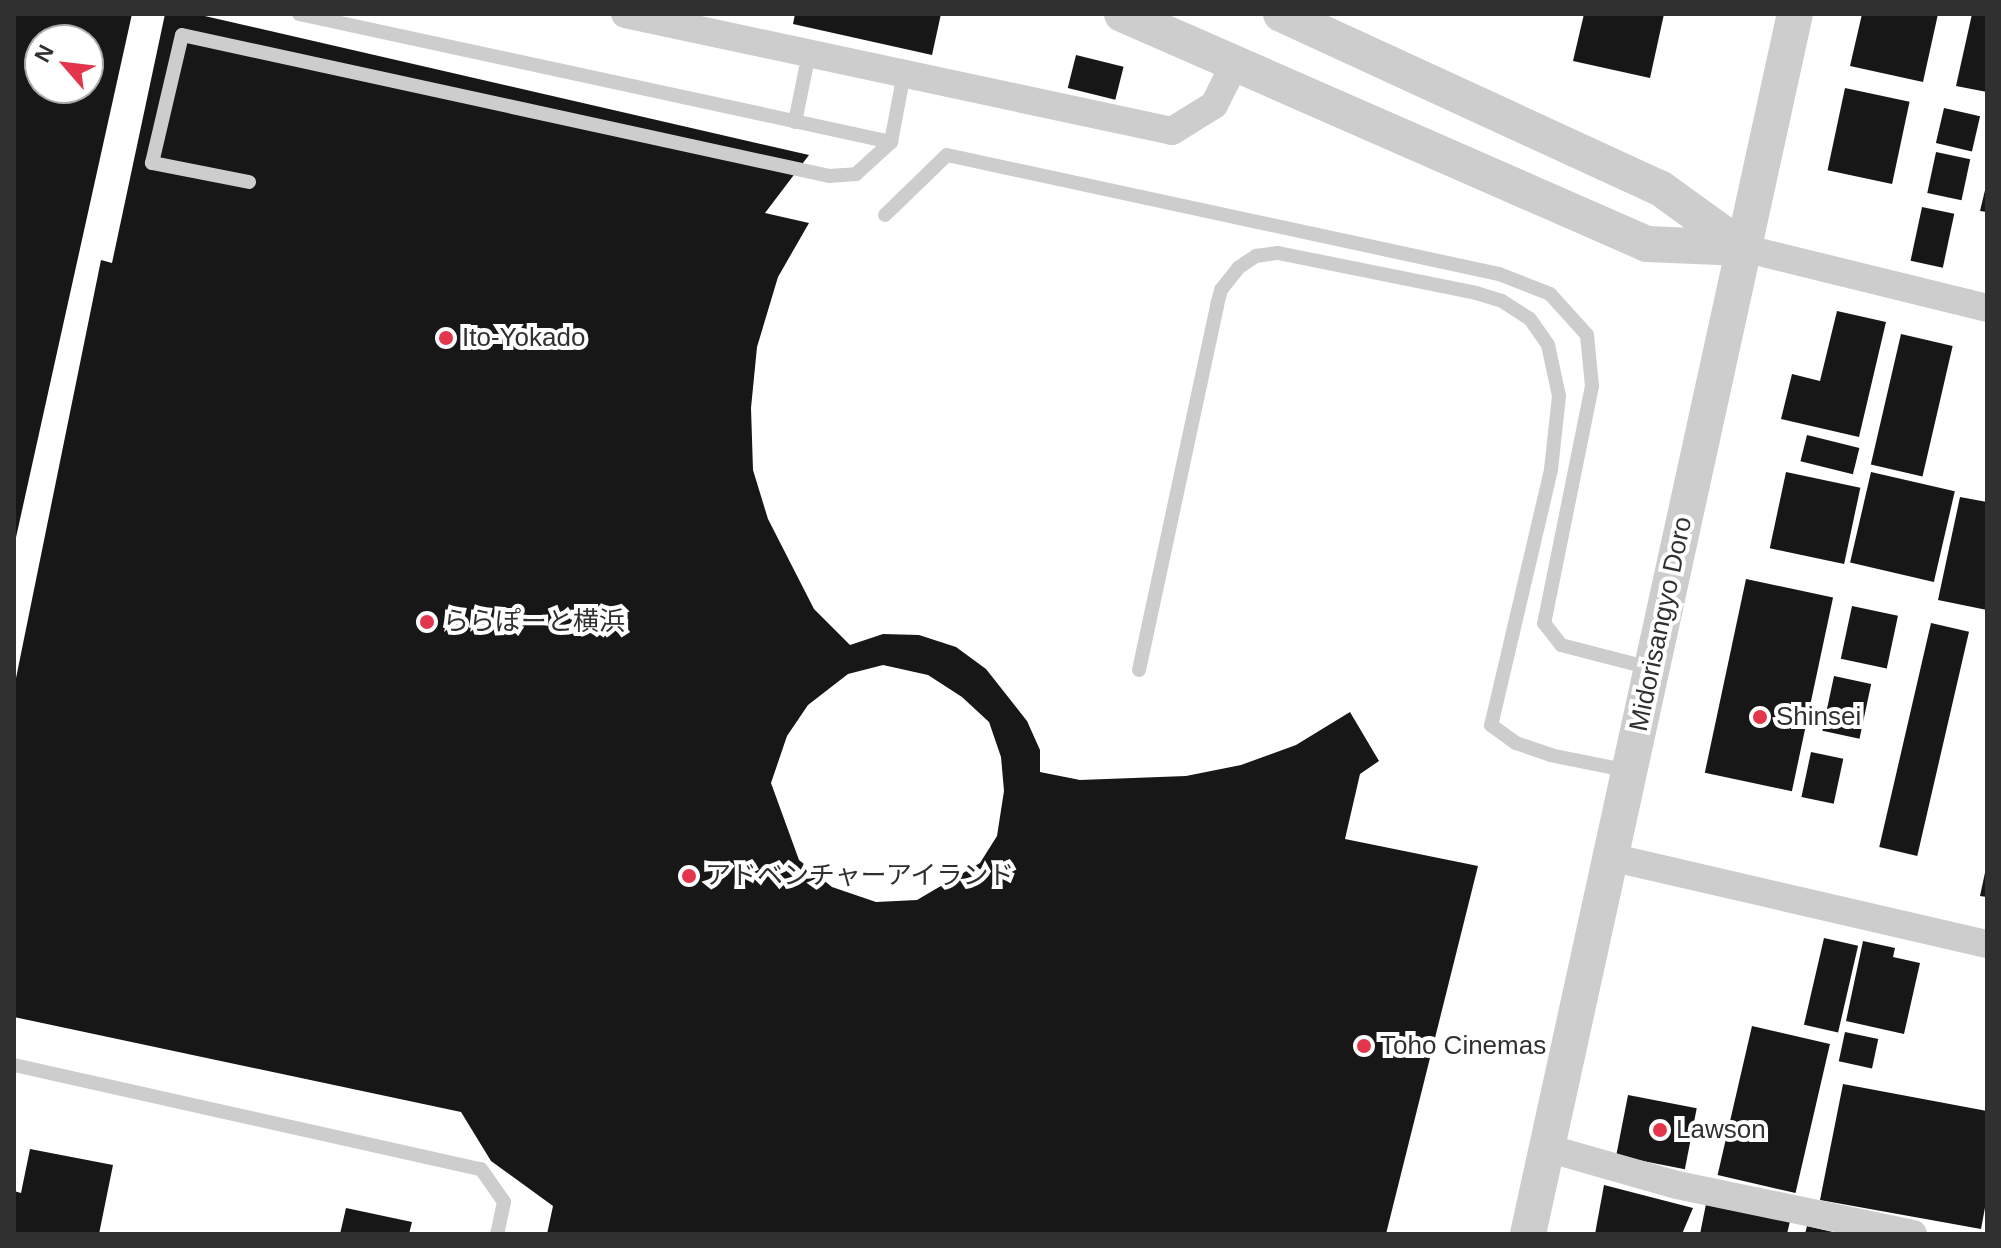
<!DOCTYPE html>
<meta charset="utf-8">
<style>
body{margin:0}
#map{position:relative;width:2001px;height:1248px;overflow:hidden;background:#fff;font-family:Arial,"Noto Sans JP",sans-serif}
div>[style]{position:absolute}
.building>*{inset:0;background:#171717;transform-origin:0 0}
.service>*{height:14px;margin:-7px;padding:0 7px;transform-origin:7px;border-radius:7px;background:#cdcdcd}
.minor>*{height:28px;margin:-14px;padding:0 14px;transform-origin:14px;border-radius:14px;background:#cdcdcd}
.tertiary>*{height:36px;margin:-18px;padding:0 18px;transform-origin:18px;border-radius:18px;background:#cdcdcd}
.dots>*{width:22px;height:22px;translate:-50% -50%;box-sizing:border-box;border:4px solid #fff;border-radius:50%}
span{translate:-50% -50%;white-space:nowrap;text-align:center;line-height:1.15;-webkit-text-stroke:8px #fff;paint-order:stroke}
.poi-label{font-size:26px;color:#303030}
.left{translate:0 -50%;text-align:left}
.street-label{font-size:26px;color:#303030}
.frame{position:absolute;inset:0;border:16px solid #303030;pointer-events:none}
.north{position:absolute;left:24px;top:24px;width:80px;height:80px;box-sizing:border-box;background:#fff;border:2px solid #acacac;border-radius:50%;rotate:298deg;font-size:22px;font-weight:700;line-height:32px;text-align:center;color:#303030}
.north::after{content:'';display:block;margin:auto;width:28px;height:36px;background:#e3364c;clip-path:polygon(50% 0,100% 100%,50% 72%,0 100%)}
</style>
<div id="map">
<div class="building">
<div style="clip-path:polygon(evenodd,14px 14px,132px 14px,15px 542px,14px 542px,14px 14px,40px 40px,88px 40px,88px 88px,40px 88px,40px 40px)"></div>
<div style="clip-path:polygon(evenodd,165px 14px,196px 14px,809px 155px,765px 213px,809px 223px,778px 277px,757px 347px,751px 408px,753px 470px,768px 519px,814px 609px,850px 645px,883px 634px,919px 635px,956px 647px,986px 669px,1027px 721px,1040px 750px,1040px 772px,1080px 780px,1186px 776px,1241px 765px,1296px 745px,1350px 712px,1379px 761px,1360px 774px,1345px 839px,1478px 866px,1386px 1234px,547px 1234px,553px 1206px,491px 1161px,461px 1112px,14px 1017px,14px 688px,101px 260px,112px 263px,165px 14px,883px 665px,928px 675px,962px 697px,989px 722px,1001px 757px,1004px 791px,997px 836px,980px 863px,917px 900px,876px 902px,832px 887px,799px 860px,771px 783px,787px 736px,808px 705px,848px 674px,883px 665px)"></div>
<div style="clip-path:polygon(795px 14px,941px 14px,932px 55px,793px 24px)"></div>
<div style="clip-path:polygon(1584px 14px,1664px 14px,1650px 78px,1573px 61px)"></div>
<div style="clip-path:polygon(1862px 14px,1938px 14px,1923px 82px,1850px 66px)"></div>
<div style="clip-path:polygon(1972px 14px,1987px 14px,1987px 92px,1956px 86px)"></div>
<div style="left:1076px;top:55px;width:49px;height:34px;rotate:14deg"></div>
<div style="left:1845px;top:88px;width:66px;height:84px;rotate:12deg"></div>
<div style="left:1944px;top:108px;width:37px;height:36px;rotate:13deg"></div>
<div style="left:1936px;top:152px;width:35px;height:42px;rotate:12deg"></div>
<div style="clip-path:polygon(1986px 186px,1987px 186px,1987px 212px,1980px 211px)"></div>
<div style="left:1922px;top:207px;width:33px;height:55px;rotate:12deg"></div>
<div style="clip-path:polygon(1837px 311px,1886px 322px,1859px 437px,1781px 419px,1792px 374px,1820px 381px)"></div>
<div style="left:1901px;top:334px;width:53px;height:134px;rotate:13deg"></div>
<div style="left:1807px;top:435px;width:54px;height:27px;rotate:14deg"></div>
<div style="left:1786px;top:472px;width:76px;height:78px;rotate:12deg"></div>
<div style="left:1871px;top:472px;width:86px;height:93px;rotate:13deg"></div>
<div style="clip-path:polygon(1960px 497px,1987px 502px,1987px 610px,1938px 600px)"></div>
<div style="left:1746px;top:579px;width:89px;height:198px;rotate:12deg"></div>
<div style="left:1852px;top:606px;width:47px;height:54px;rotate:12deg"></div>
<div style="left:1931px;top:623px;width:39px;height:230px;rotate:13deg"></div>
<div style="left:1834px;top:676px;width:38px;height:56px;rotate:12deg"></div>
<div style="left:1811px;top:752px;width:33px;height:46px;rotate:12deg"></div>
<div style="clip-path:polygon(1986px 868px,1987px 868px,1987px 897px,1980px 896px)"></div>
<div style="left:1824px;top:938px;width:35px;height:89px;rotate:13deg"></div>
<div style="clip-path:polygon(1863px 941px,1895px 948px,1893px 957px,1920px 963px,1904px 1034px,1846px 1021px)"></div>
<div style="left:1752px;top:1026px;width:80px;height:153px;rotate:13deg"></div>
<div style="left:1845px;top:1032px;width:34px;height:30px;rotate:12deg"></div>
<div style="clip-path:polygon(1843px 1084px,1987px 1111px,1987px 1197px,1981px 1229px,1820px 1200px)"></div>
<div style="left:1628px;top:1095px;width:70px;height:62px;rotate:11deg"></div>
<div style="clip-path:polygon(30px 1149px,113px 1165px,99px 1234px,14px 1234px,14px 1191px,21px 1193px)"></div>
<div style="clip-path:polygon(1604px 1185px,1693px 1208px,1682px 1234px,1595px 1234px)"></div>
<div style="clip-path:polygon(1707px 1199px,1791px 1217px,1787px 1234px,1700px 1234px)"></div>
<div style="clip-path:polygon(346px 1208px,412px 1222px,409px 1234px,340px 1234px)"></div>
<div style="clip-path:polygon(1807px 1226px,1837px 1233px,1837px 1234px,1805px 1234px)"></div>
</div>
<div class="service">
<div style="left:299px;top:14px;width:606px;rotate:12.2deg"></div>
<div style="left:795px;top:122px;width:70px;rotate:-78.5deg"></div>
<div style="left:249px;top:182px;width:99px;rotate:-168.9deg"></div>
<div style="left:152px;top:163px;width:131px;rotate:-76.8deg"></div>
<div style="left:182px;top:35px;width:662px;rotate:12.29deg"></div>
<div style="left:829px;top:176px;width:27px;rotate:-4deg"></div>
<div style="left:856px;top:174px;width:47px;rotate:-42.4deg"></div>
<div style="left:891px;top:142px;width:70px;rotate:-79.3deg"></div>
<div style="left:885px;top:215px;width:86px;rotate:-44.1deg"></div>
<div style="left:947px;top:155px;width:565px;rotate:12.17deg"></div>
<div style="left:1499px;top:274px;width:55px;rotate:21.4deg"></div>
<div style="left:1550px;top:294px;width:55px;rotate:47.9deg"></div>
<div style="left:1587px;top:335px;width:51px;rotate:84.4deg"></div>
<div style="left:1592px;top:386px;width:242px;rotate:101.4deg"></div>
<div style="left:1544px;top:623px;width:28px;rotate:52deg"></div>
<div style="left:1561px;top:645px;width:92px;rotate:14.5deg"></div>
<div style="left:1139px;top:670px;width:373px;rotate:-77.9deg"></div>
<div style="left:1217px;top:305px;width:16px;rotate:-75deg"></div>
<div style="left:1221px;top:290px;width:28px;rotate:-52deg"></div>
<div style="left:1238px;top:268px;width:22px;rotate:-34deg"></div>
<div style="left:1256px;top:256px;width:22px;rotate:-8deg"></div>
<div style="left:1278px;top:253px;width:202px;rotate:11.4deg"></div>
<div style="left:1476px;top:293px;width:27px;rotate:17deg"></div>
<div style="left:1502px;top:301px;width:33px;rotate:33deg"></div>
<div style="left:1530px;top:319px;width:32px;rotate:55deg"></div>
<div style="left:1548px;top:345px;width:52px;rotate:77.8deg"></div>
<div style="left:1559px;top:396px;width:74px;rotate:96.2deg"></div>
<div style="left:1551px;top:470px;width:262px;rotate:103.2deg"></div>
<div style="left:1491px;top:725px;width:31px;rotate:36deg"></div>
<div style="left:1516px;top:743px;width:36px;rotate:19deg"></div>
<div style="left:1550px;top:755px;width:81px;rotate:11.4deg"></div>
<div style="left:14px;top:1065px;width:478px;rotate:12.6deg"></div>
<div style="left:481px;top:1169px;width:40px;rotate:55.1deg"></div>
<div style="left:504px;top:1202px;width:33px;rotate:102deg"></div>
</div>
<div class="minor">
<div style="left:625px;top:14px;width:559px;rotate:12.07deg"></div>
<div style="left:1172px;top:131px;width:49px;rotate:-31.8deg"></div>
<div style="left:1214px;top:105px;width:42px;rotate:-63.4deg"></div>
<div style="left:1743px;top:248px;width:251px;rotate:13.8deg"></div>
<div style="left:1610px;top:857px;width:387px;rotate:13deg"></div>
<div style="left:1547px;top:1148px;width:135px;rotate:15.9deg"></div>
<div style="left:1677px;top:1185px;width:241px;rotate:11.7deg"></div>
</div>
<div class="tertiary">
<div style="left:1122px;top:14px;width:573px;rotate:23.66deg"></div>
<div style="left:1647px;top:244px;width:96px;rotate:2.4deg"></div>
<div style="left:1281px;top:14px;width:417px;rotate:24.7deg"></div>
<div style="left:1660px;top:188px;width:102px;rotate:35.9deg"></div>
<div style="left:1528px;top:1234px;width:1249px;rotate:-77.66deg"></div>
</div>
<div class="dots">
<div style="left:446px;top:338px;background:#e3364c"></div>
<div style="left:427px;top:622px;background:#e3364c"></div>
<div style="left:1760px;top:717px;background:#e3364c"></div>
<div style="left:689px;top:876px;background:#e3364c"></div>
<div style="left:1364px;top:1046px;background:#e3364c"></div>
<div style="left:1660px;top:1130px;background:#e3364c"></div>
</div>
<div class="poi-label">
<span class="left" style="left:462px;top:338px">Ito-Yokado</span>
<span class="left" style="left:443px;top:622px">ららぽーと横浜</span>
<span class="left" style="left:1776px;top:717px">Shinsei</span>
<span class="left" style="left:705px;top:876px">アドベンチャーアイランド</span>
<span class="left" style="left:1380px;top:1046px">Toho Cinemas</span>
<span class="left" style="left:1676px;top:1130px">Lawson</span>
</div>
<div class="street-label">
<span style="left:1661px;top:624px;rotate:-78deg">Midorisangyo Doro</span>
</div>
<div class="frame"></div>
<div class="north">N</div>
</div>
